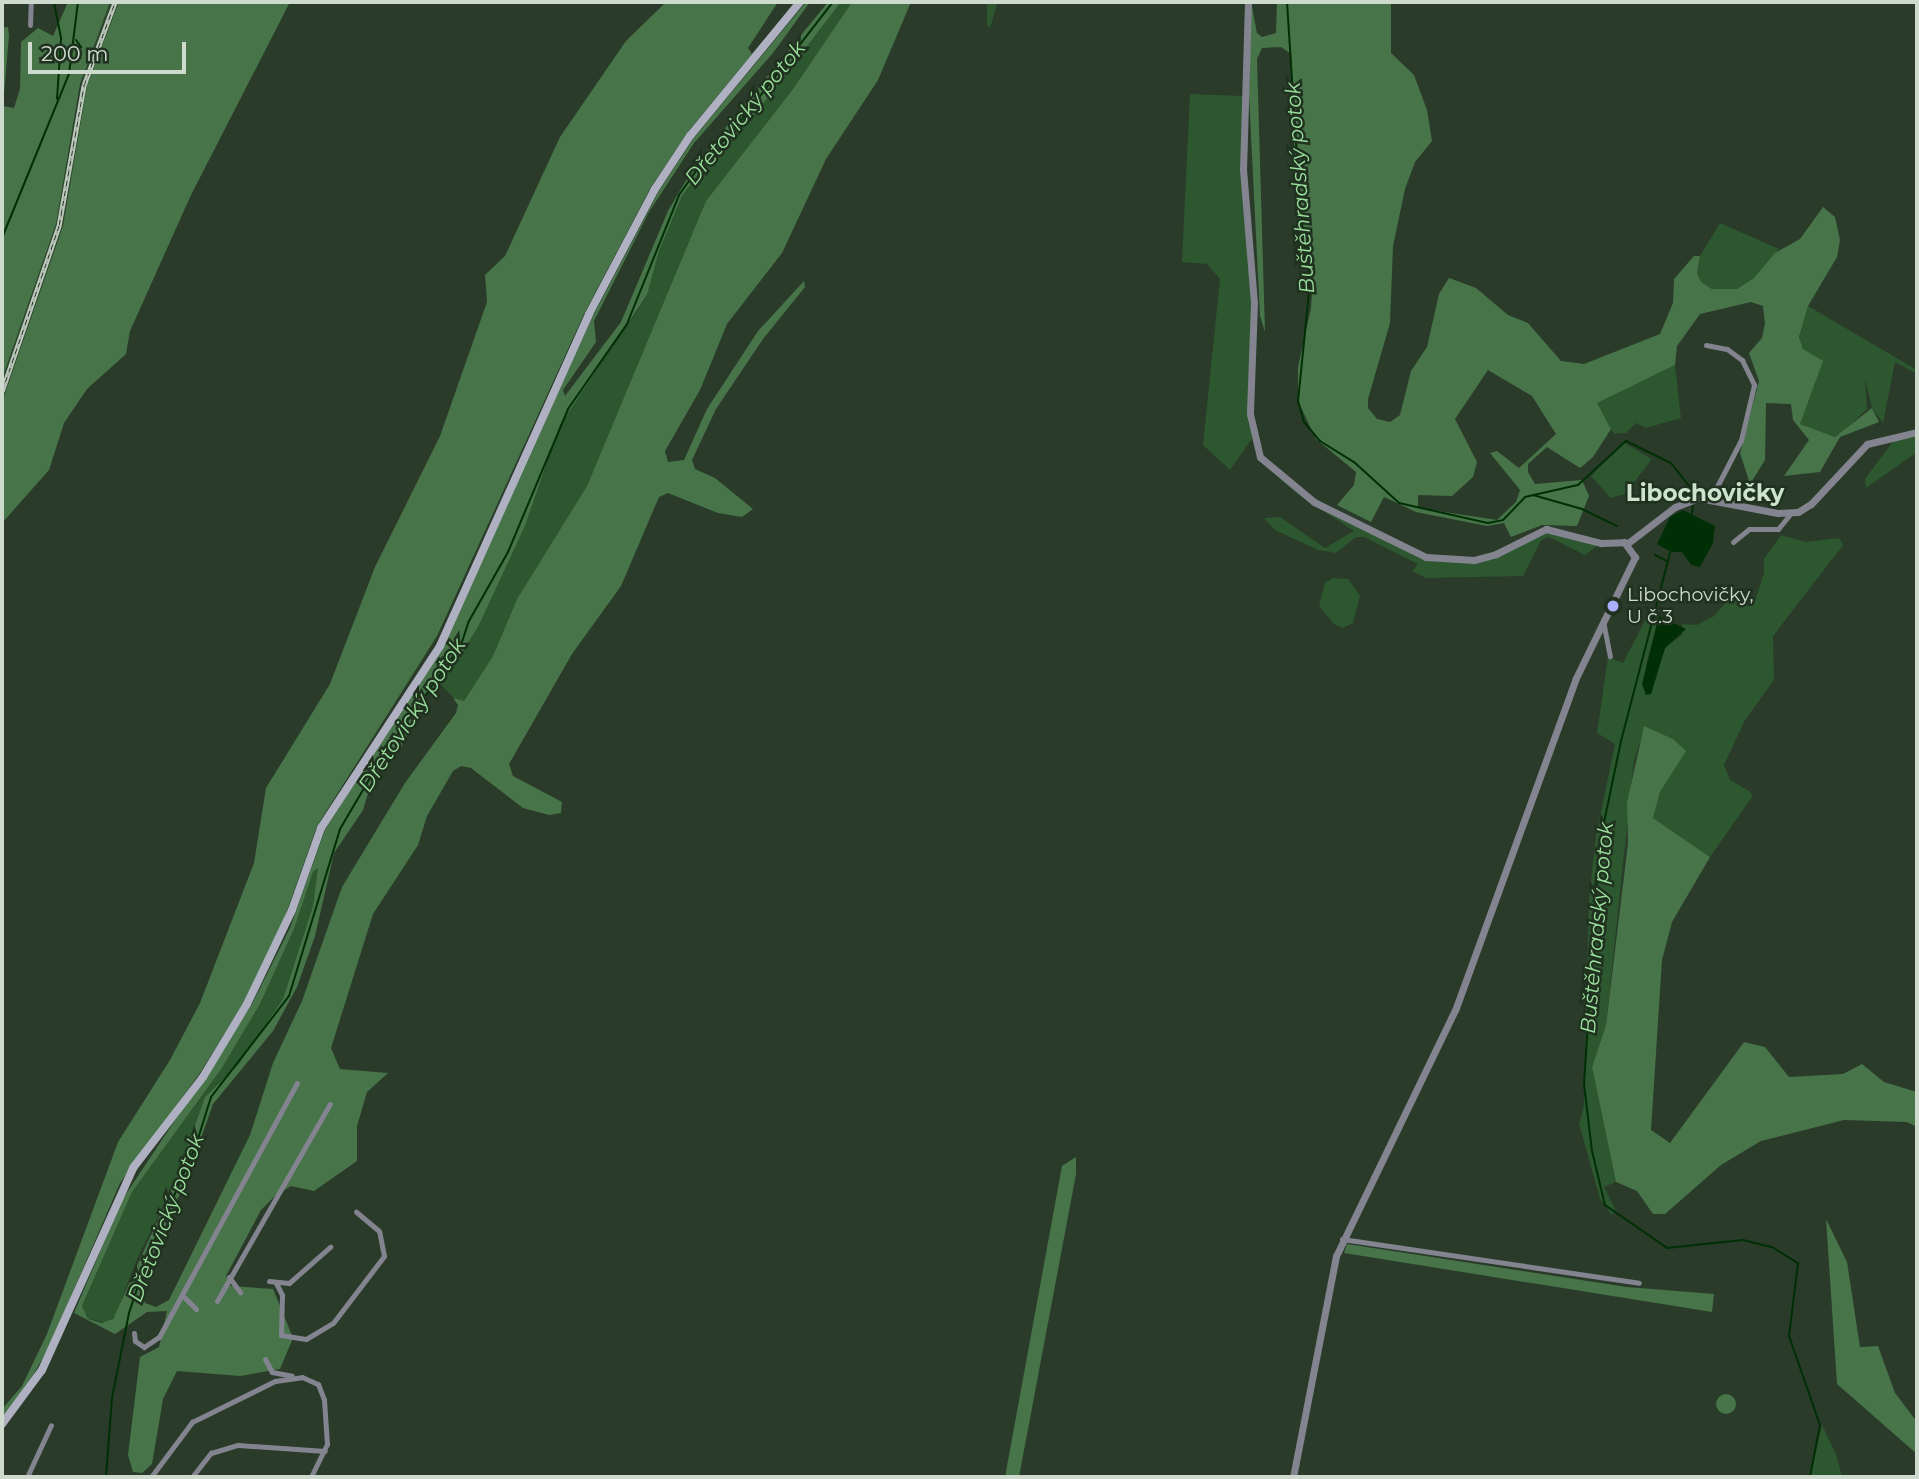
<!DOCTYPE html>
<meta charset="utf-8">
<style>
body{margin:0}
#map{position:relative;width:1919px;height:1479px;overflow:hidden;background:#2a3b2a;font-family:Montserrat,sans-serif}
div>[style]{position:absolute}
.built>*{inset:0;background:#2f462f}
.green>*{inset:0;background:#2c572f}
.forest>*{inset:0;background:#477549}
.round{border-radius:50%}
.water>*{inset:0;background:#002f05}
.stream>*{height:2px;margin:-1px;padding:0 1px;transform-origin:1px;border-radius:1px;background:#002f05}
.minor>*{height:5px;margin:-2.5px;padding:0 2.5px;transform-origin:2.5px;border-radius:2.5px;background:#838490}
.tertiary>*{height:7px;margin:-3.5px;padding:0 3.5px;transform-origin:3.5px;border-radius:3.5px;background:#838490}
.secondary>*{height:8px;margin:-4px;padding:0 4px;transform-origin:4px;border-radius:4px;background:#afb0c2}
.rail>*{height:4.5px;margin-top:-2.25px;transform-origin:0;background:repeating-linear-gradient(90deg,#203120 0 5px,#bdc9bd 0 10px);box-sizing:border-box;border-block:2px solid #bdc9bd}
.dots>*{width:19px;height:19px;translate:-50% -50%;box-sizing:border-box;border:4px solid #203120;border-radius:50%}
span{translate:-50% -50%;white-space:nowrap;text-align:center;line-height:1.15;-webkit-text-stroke:5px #203120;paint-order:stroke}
.poi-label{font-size:19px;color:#cfdacf}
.left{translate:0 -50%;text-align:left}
.water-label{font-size:21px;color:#9adf9c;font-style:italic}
.quarter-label{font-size:23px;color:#cde3cd;font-weight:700}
.frame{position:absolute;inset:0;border:4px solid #cfdacf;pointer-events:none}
.scale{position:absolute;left:28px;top:42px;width:158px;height:32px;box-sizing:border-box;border:4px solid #cfdacf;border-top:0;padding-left:9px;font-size:21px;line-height:24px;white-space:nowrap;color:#cfdacf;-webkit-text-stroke:5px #203120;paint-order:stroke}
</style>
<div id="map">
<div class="built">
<div style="clip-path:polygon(110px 2px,119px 2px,87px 86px,63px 226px,2px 402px,2px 379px,56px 224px,85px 64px)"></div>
</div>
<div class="green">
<div style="clip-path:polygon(841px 2px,852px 2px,793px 89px,706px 201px,587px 486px,517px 599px,493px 656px,464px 701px,458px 702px,436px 680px,452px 666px,478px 627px,525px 526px,562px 422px,646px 298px,659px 251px,682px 196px,707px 162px,758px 110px)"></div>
<div style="clip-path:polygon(987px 2px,998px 2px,990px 28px,987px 25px)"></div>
<div style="clip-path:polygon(1190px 94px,1244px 96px,1243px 169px,1254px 303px,1253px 437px,1230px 470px,1203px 445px,1220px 279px,1207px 264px,1182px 262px)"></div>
<div style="clip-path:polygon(1720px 223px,1779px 249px,1754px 278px,1737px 289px,1712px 289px,1701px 282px,1697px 273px,1700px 256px)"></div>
<div style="clip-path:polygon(1808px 306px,1917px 370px,1917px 374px,1895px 362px,1883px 423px,1872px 408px,1865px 379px,1867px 409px,1844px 431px,1834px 437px,1800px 424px,1803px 349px,1799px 338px)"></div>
<div style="clip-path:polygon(1675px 365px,1681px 418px,1646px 428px,1636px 423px,1626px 433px,1614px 434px,1596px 403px)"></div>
<div style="clip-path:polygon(1917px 436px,1917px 452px,1866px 488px,1865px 479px,1894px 440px)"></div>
<div style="clip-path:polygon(1624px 443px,1652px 459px,1625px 494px,1611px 498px,1591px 476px)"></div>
<div style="clip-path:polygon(1260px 461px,1314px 502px,1426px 557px,1474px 560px,1546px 529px,1601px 543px,1585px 555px,1549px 537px,1541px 540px,1523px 576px,1426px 578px,1412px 571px,1418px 564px,1364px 537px,1356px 537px,1336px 553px,1318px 550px,1275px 530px,1264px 518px,1280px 517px,1325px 548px,1354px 531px,1296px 493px)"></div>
<div style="clip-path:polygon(1781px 535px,1805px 542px,1839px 538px,1843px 545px,1773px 636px,1774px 680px,1745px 720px,1724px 765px,1730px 780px,1751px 792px,1752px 797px,1710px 857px,1653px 818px,1660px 792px,1685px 751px,1673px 739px,1645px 727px,1634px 760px,1606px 1025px,1592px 1067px,1616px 1182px,1604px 1187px,1615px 1209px,1612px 1215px,1600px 1199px,1579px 1124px,1584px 1105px,1589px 899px,1596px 836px,1615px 744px,1597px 733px,1608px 657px,1623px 663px,1650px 611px,1659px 616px,1646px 665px,1651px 694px,1665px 648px,1682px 635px,1682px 624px,1697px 625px,1714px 616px,1727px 601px,1755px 601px,1764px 573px,1764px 559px)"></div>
<div style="clip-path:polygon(1333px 578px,1348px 579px,1360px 596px,1353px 623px,1343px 628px,1334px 624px,1319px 606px,1325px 583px)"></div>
<div style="clip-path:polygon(318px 868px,313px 906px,283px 999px,238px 1065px,205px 1097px,175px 1182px,137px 1259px,115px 1316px,107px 1323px,88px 1319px,82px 1306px,132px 1192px,222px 1068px,260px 1004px,294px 929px,313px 872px)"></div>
<div style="clip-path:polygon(1822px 1425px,1836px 1454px,1842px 1477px,1810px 1477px)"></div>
</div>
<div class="forest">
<div style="clip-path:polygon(68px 2px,110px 2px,80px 84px,56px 224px,2px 379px,2px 28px,8px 27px,9px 35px,3px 106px,14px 108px,20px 89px,21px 42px,38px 28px,53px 36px)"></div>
<div style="clip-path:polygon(119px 2px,290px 2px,191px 195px,130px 331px,126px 354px,87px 389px,64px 423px,49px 470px,2px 523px,2px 402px,63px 226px,87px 86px)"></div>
<div style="clip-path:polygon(666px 2px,778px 2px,748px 48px,752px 54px,687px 133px,651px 187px,585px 312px,437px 636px,317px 826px,282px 925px,244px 1002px,200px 1073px,120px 1183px,49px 1347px,24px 1391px,2px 1417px,2px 1409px,22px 1386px,47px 1334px,118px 1142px,170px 1060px,200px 1003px,254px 863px,266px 788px,330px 684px,375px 567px,440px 436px,487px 302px,485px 275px,505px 256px,560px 137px,626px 41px)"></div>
<div style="clip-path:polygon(evenodd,806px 2px,810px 2px,773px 53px,694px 143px,649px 212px,594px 321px,596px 342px,563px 390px,565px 396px,621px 322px,668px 211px,695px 165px,828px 2px,841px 2px,758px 110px,707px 162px,682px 196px,659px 251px,647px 295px,560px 425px,525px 526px,478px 627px,453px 666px,437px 679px,440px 689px,434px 687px,426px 694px,402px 746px,373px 777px,363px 810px,334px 853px,315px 936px,297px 987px,273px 1031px,213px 1104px,187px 1178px,144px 1274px,141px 1290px,145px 1303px,156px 1307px,169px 1300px,250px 1135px,273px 1063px,302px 1001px,342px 887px,405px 783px,456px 713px,458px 705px,453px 698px,464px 701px,493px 656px,517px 599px,587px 486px,706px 201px,793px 89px,852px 2px,911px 2px,878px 80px,826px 159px,782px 253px,727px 324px,700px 390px,665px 451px,668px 462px,684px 460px,707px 409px,758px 331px,804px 281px,805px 287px,763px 339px,716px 409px,692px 460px,695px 469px,715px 478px,753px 509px,742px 517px,718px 513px,668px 493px,659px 497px,621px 586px,572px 654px,509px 764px,513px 776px,562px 802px,561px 813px,549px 815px,523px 808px,471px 768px,461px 766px,453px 771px,427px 816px,418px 845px,373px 914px,331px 1048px,340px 1069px,388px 1073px,367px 1092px,357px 1126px,357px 1161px,314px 1191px,291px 1186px,275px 1196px,261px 1210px,226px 1276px,231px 1286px,273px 1289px,293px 1338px,280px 1369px,240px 1376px,177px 1371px,163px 1399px,152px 1464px,142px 1473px,133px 1472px,128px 1455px,140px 1357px,159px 1347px,167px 1311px,147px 1312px,115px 1334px,74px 1313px,122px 1200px,251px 1006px,290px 928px,325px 830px,445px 640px,593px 316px,659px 191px,694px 138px,806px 2px,318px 868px,313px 906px,283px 999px,238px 1065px,205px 1097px,175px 1182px,113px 1319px,102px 1323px,88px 1319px,82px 1306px,132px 1192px,222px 1068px,260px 1004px,294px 929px,313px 872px,318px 868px)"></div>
<div style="clip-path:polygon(evenodd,1251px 2px,1257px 33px,1262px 37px,1276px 33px,1277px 2px,1391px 2px,1391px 53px,1414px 75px,1427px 110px,1432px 141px,1415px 162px,1405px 189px,1393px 246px,1390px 323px,1368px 399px,1368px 408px,1377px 419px,1390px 422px,1400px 415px,1411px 371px,1427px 347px,1439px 294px,1449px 278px,1476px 288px,1508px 315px,1528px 323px,1561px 361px,1584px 364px,1660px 334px,1673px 303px,1674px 279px,1694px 256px,1700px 256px,1697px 273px,1701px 282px,1712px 289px,1737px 289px,1754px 278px,1775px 253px,1800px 239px,1823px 207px,1835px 217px,1840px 240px,1837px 257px,1808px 306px,1799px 337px,1803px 349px,1823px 361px,1800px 424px,1835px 437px,1872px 408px,1879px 422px,1840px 437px,1820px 472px,1784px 476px,1809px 440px,1793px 420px,1791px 404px,1766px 403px,1765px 460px,1750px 484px,1740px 453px,1759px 381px,1749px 353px,1762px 338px,1765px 323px,1763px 306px,1751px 302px,1700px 314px,1677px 346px,1675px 365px,1597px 403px,1611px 429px,1593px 457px,1580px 468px,1547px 447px,1528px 464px,1528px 472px,1535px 484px,1582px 480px,1589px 496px,1577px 526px,1542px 525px,1511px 537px,1504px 523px,1487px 526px,1416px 512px,1384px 497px,1371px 522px,1337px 505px,1354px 485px,1356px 472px,1316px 439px,1298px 401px,1298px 367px,1311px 308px,1313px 277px,1297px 214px,1291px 54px,1281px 47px,1262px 48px,1257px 59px,1265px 332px,1260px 316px,1249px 95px,1251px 2px,1488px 370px,1532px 396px,1556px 434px,1519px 468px,1497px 451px,1490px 453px,1520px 490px,1516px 502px,1497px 520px,1418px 508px,1418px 495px,1452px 496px,1473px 477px,1477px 462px,1455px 419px,1488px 370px)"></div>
<div style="clip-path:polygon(1644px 726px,1673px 739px,1686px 751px,1660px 792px,1653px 818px,1710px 857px,1672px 922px,1662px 960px,1651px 1130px,1670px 1143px,1744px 1042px,1765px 1047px,1789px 1077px,1843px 1074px,1862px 1064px,1884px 1082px,1917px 1092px,1917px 1127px,1907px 1122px,1844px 1120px,1761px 1141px,1721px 1165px,1665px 1214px,1653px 1214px,1637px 1191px,1616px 1182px,1592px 1067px,1606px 1025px,1628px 843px,1627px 803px)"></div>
<div style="clip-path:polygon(1076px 1157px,1076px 1174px,1019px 1477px,1005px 1477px,1062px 1166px)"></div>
<div style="clip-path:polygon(1826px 1219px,1847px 1262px,1860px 1347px,1878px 1346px,1895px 1393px,1917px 1422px,1917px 1454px,1837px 1384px)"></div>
<div style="clip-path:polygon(1347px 1244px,1627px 1287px,1714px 1294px,1712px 1312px,1344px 1253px)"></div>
<div class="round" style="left:1716px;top:1394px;width:20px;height:20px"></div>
</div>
<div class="water">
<div style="clip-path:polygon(1683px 510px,1715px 526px,1713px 543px,1700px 567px,1691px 565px,1682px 552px,1671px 552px,1657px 544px,1670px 517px)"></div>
<div style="clip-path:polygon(1659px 616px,1686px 629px,1665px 648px,1651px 694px,1646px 695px,1642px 684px)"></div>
</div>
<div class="stream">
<div style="left:54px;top:2px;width:38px;rotate:79deg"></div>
<div style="left:61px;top:39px;width:60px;rotate:93.8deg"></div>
<div style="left:1287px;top:2px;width:214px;rotate:86.3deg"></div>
<div style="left:1301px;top:216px;width:68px;rotate:82.3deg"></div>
<div style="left:1310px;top:283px;width:119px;rotate:95.8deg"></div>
<div style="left:1298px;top:401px;width:22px;rotate:74deg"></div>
<div style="left:1304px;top:422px;width:25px;rotate:50deg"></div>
<div style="left:1320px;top:441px;width:40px;rotate:32deg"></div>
<div style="left:1354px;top:462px;width:61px;rotate:42.3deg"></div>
<div style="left:1399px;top:503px;width:91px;rotate:12.7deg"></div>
<div style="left:1488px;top:523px;width:15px;rotate:-11deg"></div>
<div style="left:1503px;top:520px;width:32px;rotate:-46deg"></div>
<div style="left:1525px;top:497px;width:54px;rotate:-12.8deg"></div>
<div style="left:1578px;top:485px;width:65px;rotate:-42.5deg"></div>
<div style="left:1626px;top:441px;width:50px;rotate:26.1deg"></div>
<div style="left:1671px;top:463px;width:31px;rotate:52deg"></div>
<div style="left:1690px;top:487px;width:10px;rotate:79deg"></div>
<div style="left:76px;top:40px;width:9px;rotate:54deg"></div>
<div style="left:2px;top:238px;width:177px;rotate:-67.8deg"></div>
<div style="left:69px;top:74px;width:73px;rotate:-82.9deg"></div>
<div style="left:1533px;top:495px;width:51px;rotate:15.9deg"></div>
<div style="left:1582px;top:509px;width:39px;rotate:26deg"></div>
<div style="left:1692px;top:514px;width:11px;rotate:-85deg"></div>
<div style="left:1670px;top:553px;width:194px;rotate:104.6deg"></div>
<div style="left:1621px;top:741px;width:107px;rotate:101.8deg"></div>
<div style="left:1599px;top:846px;width:238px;rotate:93.6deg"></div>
<div style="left:1584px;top:1084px;width:67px;rotate:83.2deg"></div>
<div style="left:1592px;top:1151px;width:56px;rotate:76.5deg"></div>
<div style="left:1605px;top:1205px;width:75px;rotate:34.7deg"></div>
<div style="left:1667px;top:1248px;width:76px;rotate:-6deg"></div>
<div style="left:1743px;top:1240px;width:30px;rotate:14deg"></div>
<div style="left:1772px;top:1247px;width:31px;rotate:32deg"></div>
<div style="left:1798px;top:1263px;width:74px;rotate:97deg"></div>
<div style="left:1789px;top:1336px;width:94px;rotate:70.8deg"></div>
<div style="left:1820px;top:1425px;width:53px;rotate:100.9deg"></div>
<div style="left:1655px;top:555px;width:13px;rotate:27deg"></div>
<div style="left:106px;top:1477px;width:79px;rotate:-85.7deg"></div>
<div style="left:112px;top:1398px;width:87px;rotate:-78.7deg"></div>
<div style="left:129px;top:1313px;width:60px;rotate:-71.6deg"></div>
<div style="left:148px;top:1256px;width:121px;rotate:-66.6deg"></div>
<div style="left:196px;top:1145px;width:50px;rotate:-72.6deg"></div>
<div style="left:211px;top:1097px;width:128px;rotate:-52.3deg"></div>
<div style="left:289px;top:996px;width:175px;rotate:-73deg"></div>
<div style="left:340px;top:829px;width:91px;rotate:-59.5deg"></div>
<div style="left:386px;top:751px;width:130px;rotate:-54.7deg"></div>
<div style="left:461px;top:645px;width:25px;rotate:-72deg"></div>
<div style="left:469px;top:621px;width:79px;rotate:-60.5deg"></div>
<div style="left:508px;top:552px;width:155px;rotate:-67.2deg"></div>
<div style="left:568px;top:409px;width:103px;rotate:-55.2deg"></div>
<div style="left:627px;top:324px;width:139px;rotate:-68deg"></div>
<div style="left:679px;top:195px;width:50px;rotate:-54.7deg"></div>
<div style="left:708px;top:154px;width:28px;rotate:-41deg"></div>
<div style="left:729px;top:136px;width:170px;rotate:-52.2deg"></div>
</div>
<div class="minor">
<div style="left:30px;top:25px;width:23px;rotate:-88deg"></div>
<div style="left:1706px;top:345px;width:21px;rotate:11deg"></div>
<div style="left:1727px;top:349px;width:19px;rotate:36deg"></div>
<div style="left:1742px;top:360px;width:28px;rotate:64deg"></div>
<div style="left:1754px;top:385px;width:57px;rotate:103.3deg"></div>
<div style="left:1741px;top:440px;width:65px;rotate:117.3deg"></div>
<div style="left:1733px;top:542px;width:21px;rotate:-39deg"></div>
<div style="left:1749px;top:529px;width:29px"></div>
<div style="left:1778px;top:529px;width:19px;rotate:-51deg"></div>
<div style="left:1603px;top:621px;width:36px;rotate:79deg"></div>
<div style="left:1342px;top:1239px;width:300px;rotate:8.4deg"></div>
<div style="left:229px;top:1277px;width:19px;rotate:54deg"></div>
<div style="left:269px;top:1281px;width:20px;rotate:6deg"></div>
<div style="left:289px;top:1283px;width:55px;rotate:-41.3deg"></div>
<div style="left:276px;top:1283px;width:13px;rotate:63deg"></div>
<div style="left:282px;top:1295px;width:40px;rotate:91.4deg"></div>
<div style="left:281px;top:1335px;width:25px;rotate:9deg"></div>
<div style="left:306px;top:1339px;width:31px;rotate:-31deg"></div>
<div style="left:333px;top:1323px;width:84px;rotate:-52.7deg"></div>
<div style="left:384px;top:1256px;width:25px;rotate:-101deg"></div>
<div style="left:379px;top:1231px;width:30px;rotate:-140deg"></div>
<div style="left:182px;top:1295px;width:20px;rotate:45deg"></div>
<div style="left:217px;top:1301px;width:227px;rotate:-60.2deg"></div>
<div style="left:134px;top:1333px;width:8px;rotate:83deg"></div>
<div style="left:135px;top:1341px;width:11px;rotate:34deg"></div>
<div style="left:144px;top:1347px;width:18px;rotate:-34deg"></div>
<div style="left:159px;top:1337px;width:289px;rotate:-61.5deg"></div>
<div style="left:265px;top:1359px;width:15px;rotate:62deg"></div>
<div style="left:272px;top:1372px;width:20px;rotate:11deg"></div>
<div style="left:27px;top:1477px;width:57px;rotate:-65.2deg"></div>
<div style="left:151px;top:1477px;width:69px;rotate:-53.3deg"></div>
<div style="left:192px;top:1422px;width:93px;rotate:-26.3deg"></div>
<div style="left:275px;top:1381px;width:27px;rotate:-8deg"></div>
<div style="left:302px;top:1377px;width:17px;rotate:24deg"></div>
<div style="left:318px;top:1384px;width:17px;rotate:69deg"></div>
<div style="left:324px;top:1400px;width:44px;rotate:86.1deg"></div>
<div style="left:327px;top:1444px;width:37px;rotate:116deg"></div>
<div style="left:192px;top:1477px;width:31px;rotate:-52deg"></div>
<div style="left:211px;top:1453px;width:28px;rotate:-17deg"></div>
<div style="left:238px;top:1445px;width:87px;rotate:3.9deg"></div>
</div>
<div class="tertiary">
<div style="left:1248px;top:2px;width:167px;rotate:91.7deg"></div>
<div style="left:1243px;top:169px;width:134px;rotate:85.3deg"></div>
<div style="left:1254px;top:303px;width:111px;rotate:92.1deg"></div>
<div style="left:1250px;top:414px;width:44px;rotate:76.9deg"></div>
<div style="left:1260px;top:457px;width:70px;rotate:39.8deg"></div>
<div style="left:1314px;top:502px;width:125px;rotate:26.2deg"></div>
<div style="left:1426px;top:557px;width:48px;rotate:3.6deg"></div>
<div style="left:1474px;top:560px;width:23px;rotate:-15deg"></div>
<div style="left:1496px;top:554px;width:56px;rotate:-26.6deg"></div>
<div style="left:1546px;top:529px;width:57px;rotate:14.3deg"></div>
<div style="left:1601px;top:543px;width:23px;rotate:-2deg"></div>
<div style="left:1624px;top:542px;width:19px;rotate:54deg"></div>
<div style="left:1635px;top:557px;width:135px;rotate:116deg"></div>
<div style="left:1576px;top:678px;width:353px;rotate:110deg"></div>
<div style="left:1455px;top:1010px;width:273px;rotate:115.8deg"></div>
<div style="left:1336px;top:1256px;width:225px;rotate:101deg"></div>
<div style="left:1628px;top:543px;width:59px;rotate:-37.5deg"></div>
<div style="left:1675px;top:507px;width:26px;rotate:-21deg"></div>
<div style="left:1699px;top:498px;width:80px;rotate:10.8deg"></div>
<div style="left:1778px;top:513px;width:20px;rotate:-3deg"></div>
<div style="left:1798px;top:512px;width:15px;rotate:-32deg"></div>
<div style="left:1811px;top:504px;width:82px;rotate:-47deg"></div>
<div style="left:1867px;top:444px;width:51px;rotate:-13.5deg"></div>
</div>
<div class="secondary">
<div style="left:2px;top:1424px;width:67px;rotate:-53.5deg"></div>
<div style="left:42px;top:1370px;width:222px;rotate:-65.7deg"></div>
<div style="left:133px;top:1168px;width:115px;rotate:-52.4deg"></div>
<div style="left:203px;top:1077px;width:85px;rotate:-58.9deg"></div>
<div style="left:247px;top:1004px;width:104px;rotate:-64.4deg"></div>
<div style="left:292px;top:910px;width:87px;rotate:-70.5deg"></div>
<div style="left:321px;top:828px;width:217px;rotate:-56.8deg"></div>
<div style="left:440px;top:646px;width:364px;rotate:-65.8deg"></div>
<div style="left:589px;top:314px;width:141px;rotate:-62.2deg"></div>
<div style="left:655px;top:189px;width:64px;rotate:-56.6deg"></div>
<div style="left:690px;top:136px;width:173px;rotate:-50.6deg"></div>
</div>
<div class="rail">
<div style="left:2px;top:391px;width:176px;rotate:-71deg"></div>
<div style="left:59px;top:225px;width:142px;rotate:-79.9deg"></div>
<div style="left:84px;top:85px;width:89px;rotate:-69.5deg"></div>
</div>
<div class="dots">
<div style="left:1613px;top:606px;background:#abaffb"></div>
</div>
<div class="poi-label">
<span class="left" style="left:1627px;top:606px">Libochovičky,<br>U č.3</span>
</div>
<div class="water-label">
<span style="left:745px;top:113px;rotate:-51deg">Dřetovický potok</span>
<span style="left:1300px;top:188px;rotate:-94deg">Buštěhradský potok</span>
<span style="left:412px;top:715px;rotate:-57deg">Dřetovický potok</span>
<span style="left:1597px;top:928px;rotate:-85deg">Buštěhradský potok</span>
<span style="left:166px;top:1218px;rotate:-69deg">Dřetovický potok</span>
</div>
<div class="quarter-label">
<span style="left:1705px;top:493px">Libochovičky</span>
</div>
<div class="frame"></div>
<div class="scale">200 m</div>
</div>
